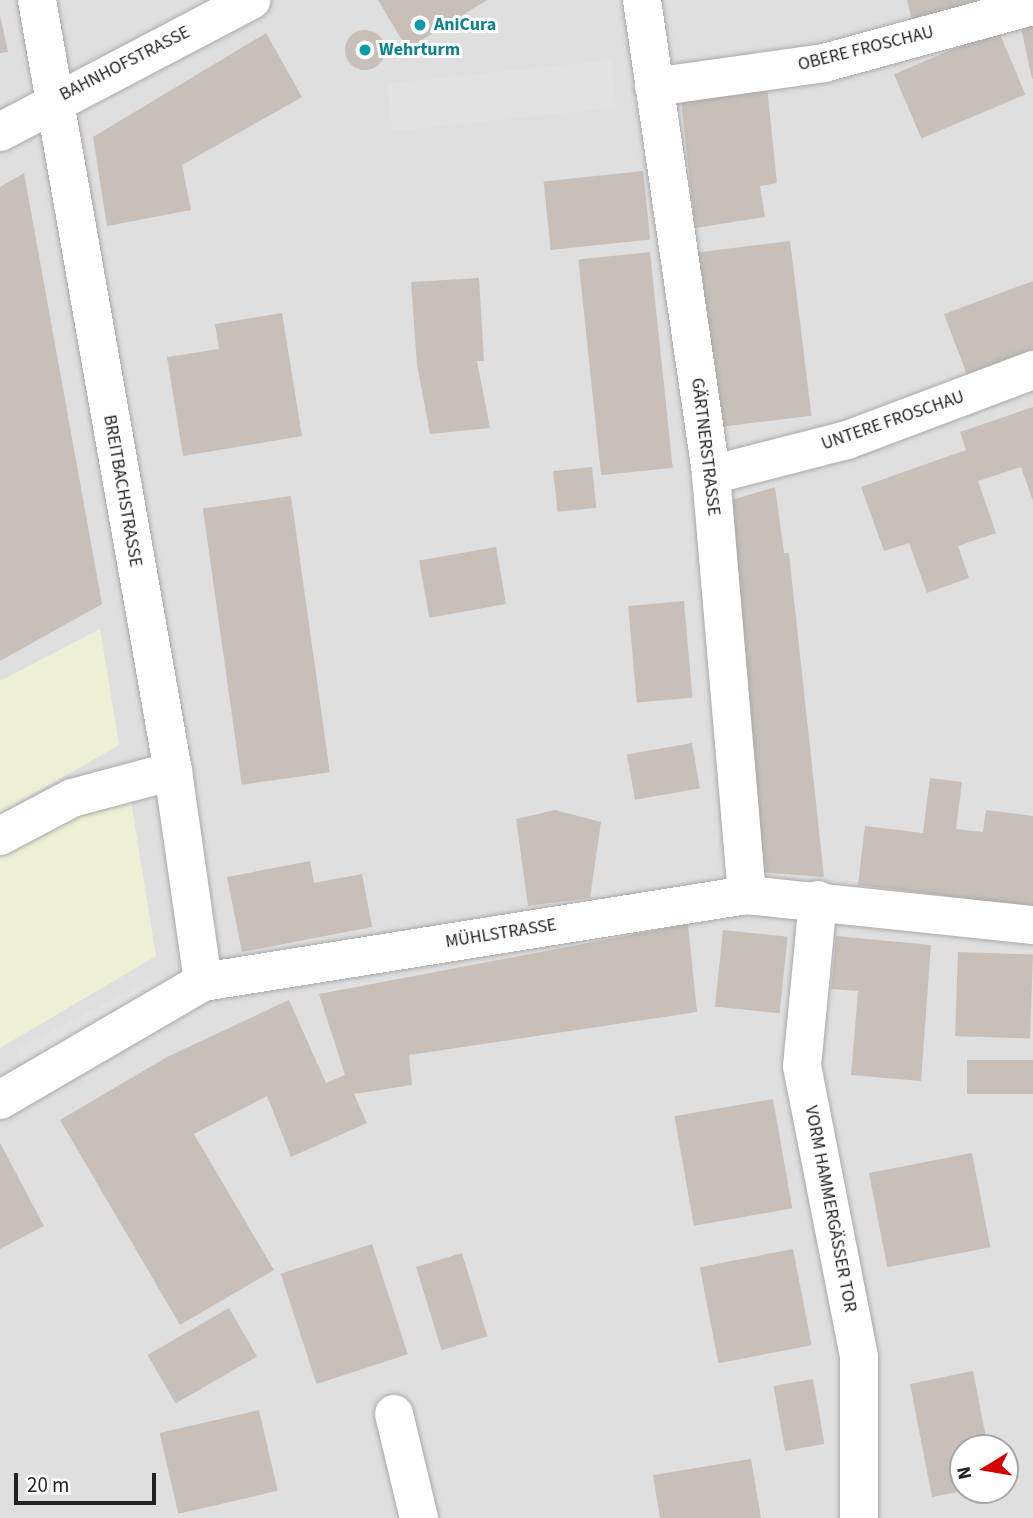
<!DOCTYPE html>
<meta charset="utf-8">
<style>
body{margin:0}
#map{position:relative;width:1033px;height:1518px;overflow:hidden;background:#f2efe9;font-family:"Source Sans 3",sans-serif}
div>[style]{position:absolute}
.residential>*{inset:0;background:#e0dfdf}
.farmland>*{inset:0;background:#eef0d5}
.parking>*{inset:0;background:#e2e2e2;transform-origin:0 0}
.building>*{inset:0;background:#c7bfb8;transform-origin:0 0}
.round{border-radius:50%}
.roads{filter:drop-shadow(0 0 2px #a9a9a9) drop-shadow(0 0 2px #a9a9a9)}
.minor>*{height:38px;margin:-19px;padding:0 19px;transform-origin:19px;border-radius:19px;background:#fff}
.dots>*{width:19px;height:19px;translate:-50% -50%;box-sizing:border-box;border:4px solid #fff;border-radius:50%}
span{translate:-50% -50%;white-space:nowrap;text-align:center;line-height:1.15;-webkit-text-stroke:6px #fff;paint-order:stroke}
.culture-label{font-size:18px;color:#0d838f;font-weight:700}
.left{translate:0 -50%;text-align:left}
.street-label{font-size:18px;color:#222}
.north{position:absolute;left:949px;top:1434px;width:70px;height:70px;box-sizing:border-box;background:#fff;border:2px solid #a7a7a7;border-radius:50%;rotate:259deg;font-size:19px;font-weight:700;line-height:28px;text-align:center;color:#222}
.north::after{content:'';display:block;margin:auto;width:24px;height:32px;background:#d40000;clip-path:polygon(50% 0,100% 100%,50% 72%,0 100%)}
.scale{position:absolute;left:14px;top:1473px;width:142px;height:32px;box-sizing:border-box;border:4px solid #222;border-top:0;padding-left:9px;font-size:21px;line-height:24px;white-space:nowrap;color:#222;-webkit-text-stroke:5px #fff;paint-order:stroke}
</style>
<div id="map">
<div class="residential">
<div style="clip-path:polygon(evenodd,0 0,1033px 0,1033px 1518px,0 1518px,0 0,963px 1448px,1005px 1448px,1005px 1490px,963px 1490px,963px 1448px)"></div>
</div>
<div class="farmland">
<div style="clip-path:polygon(100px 629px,119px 745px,0 813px,0 681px)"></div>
<div style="clip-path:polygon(130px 796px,156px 956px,0 1048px,0 855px,103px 802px)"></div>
</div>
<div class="parking">
<div style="left:611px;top:60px;width:48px;height:225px;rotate:84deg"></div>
<div style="left:150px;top:981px;width:20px;height:151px;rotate:63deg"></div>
</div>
<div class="building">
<div style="clip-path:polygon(378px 0,487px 0,407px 49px)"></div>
<div style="clip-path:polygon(907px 0,978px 0,981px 12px,914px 28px)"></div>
<div style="clip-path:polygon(0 15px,8px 52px,0 53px)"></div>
<div style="clip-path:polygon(1033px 15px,1033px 78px,1032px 79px,1019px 18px)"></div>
<div class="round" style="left:345px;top:30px;width:40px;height:40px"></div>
<div style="left:998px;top:30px;width:70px;height:113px;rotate:67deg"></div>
<div style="clip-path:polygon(266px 33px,302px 97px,182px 165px,191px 210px,107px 226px,93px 137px)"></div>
<div style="clip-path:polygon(767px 87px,777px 183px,760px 186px,765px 217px,695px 228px,681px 100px)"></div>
<div style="left:643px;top:171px;width:69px;height:100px;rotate:84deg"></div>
<div style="clip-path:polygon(24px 173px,102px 604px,0 661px,0 187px)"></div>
<div style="left:790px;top:241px;width:176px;height:99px;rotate:83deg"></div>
<div style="left:650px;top:252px;width:217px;height:72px;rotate:84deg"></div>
<div style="clip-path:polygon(479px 278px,484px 361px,477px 361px,490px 428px,430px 434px,417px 365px,411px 282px)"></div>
<div style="clip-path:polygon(1033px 281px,1033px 349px,967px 375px,944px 314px)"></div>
<div style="clip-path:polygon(282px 313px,302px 436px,183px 456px,167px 357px,219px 349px,215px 324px)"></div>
<div style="clip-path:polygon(1033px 407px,1033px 501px,1021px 467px,978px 481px,996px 533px,958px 546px,969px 578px,927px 593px,909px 543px,884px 551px,861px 487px,966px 450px,960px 432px)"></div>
<div style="left:592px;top:467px;width:41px;height:39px;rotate:84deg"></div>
<div style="clip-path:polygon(775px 487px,784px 553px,789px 553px,824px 877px,757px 872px,722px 503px)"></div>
<div style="left:291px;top:496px;width:279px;height:89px;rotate:82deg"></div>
<div style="left:496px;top:547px;width:58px;height:78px;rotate:80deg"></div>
<div style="left:684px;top:601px;width:97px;height:56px;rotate:85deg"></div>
<div style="left:692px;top:743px;width:46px;height:66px;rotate:80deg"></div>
<div style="clip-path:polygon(930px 778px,962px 782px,956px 829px,983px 832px,986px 810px,1033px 816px,1033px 907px,858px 885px,865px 826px,923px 833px)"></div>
<div style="clip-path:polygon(555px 810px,601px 822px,590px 898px,528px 906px,516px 819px)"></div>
<div style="clip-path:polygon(310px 861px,314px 883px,362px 874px,372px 927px,242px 952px,227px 877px)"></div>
<div style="clip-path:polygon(688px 924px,697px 1012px,409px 1055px,412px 1085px,354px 1094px,367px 1123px,291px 1157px,267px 1096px,194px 1134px,274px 1270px,180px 1325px,60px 1120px,167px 1057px,289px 1000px,326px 1083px,345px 1075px,319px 994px)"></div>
<div style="left:723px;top:930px;width:65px;height:77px;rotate:6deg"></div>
<div style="clip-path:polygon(836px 936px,931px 945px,921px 1081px,851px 1075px,858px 991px,831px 989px)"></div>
<div style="left:958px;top:952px;width:75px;height:84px;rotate:2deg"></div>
<div style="left:1033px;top:1060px;width:34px;height:66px;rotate:90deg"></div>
<div style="left:773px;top:1099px;width:111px;height:100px;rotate:80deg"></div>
<div style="clip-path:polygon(0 1143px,44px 1226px,0 1249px)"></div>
<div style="left:972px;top:1153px;width:96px;height:105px;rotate:79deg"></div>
<div style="left:372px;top:1244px;width:116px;height:96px;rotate:72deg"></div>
<div style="left:793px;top:1249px;width:98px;height:95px;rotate:79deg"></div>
<div style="left:462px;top:1253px;width:87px;height:48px;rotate:73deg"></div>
<div style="left:229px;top:1308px;width:56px;height:94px;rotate:60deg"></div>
<div style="clip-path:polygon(973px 1371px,988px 1448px,963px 1448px,963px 1491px,932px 1497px,910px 1384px)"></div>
<div style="left:813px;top:1379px;width:66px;height:40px;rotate:80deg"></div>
<div style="left:259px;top:1410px;width:83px;height:102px;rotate:77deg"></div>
<div style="clip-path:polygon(751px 1459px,761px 1518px,660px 1518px,653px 1475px)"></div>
</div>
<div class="roads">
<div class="minor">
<div style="left:37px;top:0;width:783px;rotate:80deg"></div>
<div style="left:173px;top:771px;width:213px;rotate:81.9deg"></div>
<div style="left:642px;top:0;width:480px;rotate:81.7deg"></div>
<div style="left:711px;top:475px;width:422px;rotate:85.1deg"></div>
<div style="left:654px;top:87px;width:172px;rotate:-8deg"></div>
<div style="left:824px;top:63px;width:217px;rotate:-15.3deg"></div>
<div style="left:0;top:132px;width:284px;rotate:-27.7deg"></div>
<div style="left:711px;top:475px;width:140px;rotate:-14.4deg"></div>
<div style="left:847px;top:440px;width:199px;rotate:-20.6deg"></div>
<div style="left:0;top:836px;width:81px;rotate:-27.8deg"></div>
<div style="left:72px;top:798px;width:105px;rotate:-15deg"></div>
<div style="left:818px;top:900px;width:167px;rotate:95.5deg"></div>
<div style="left:802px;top:1066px;width:297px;rotate:78.9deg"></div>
<div style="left:859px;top:1357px;width:161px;rotate:90deg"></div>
<div style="left:0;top:1100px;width:235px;rotate:-30.2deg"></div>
<div style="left:203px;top:982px;width:551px;rotate:-9.09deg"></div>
<div style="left:747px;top:895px;width:288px;rotate:6deg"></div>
<div style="left:394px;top:1414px;width:107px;rotate:76.5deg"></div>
</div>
</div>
<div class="dots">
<div style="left:420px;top:25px;background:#0f9aa8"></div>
<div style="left:365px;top:50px;background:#0f9aa8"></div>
</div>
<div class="culture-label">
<span class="left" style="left:434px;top:25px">AniCura</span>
<span class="left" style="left:379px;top:50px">Wehrturm</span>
</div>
<div class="street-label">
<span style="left:866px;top:49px;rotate:-14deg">OBERE FROSCHAU</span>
<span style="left:125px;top:64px;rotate:-27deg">BAHNHOFSTRASSE</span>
<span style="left:893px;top:421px;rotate:-19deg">UNTERE FROSCHAU</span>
<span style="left:705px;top:447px;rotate:83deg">GÄRTNERSTRASSE</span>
<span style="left:122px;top:491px;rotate:80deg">BREITBACHSTRASSE</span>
<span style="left:501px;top:934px;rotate:-9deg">MÜHLSTRASSE</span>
<span style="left:830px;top:1209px;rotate:79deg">VORM HAMMERGÄSSER TOR</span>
</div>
<div class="north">N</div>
<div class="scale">20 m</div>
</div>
